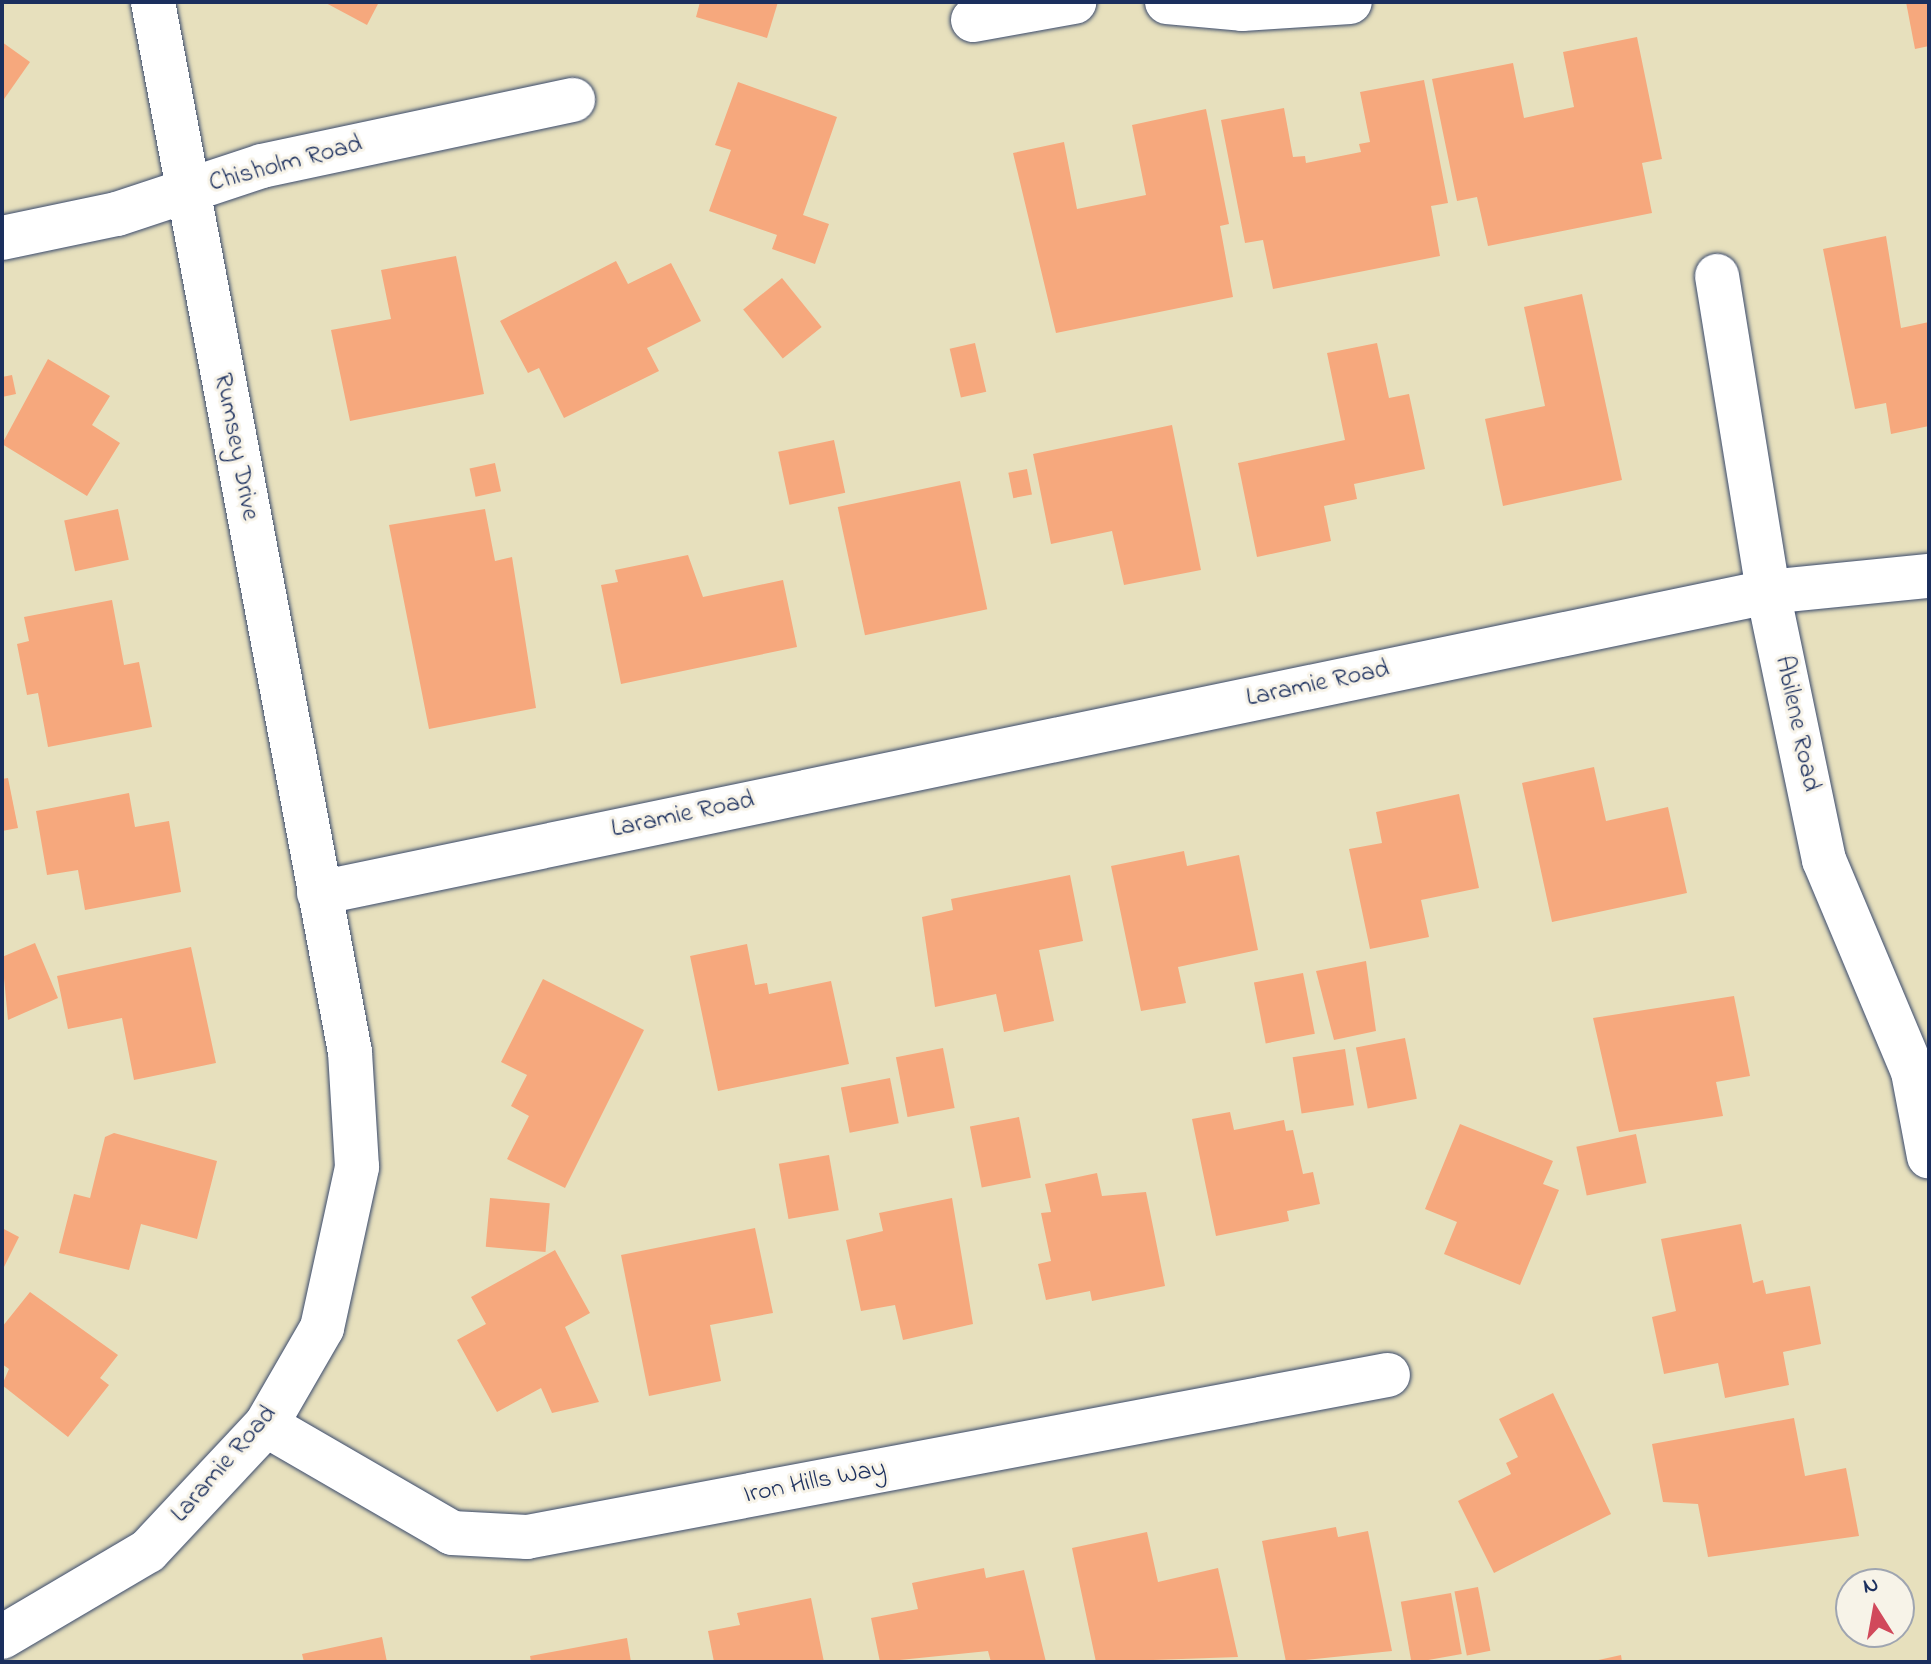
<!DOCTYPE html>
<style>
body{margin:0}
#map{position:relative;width:1931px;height:1664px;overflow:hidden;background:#e7e0bd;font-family:"Indie Flower",sans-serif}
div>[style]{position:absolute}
.building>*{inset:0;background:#f6a87d;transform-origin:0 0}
.roads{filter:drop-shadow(0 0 2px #3a4a6c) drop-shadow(0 0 2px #3a4a6c)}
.minor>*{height:44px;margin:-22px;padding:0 22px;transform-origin:22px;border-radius:22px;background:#fff}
span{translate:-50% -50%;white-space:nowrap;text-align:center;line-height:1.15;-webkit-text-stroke:6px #f7f3e8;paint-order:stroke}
.street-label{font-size:26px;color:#1b2f5e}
.frame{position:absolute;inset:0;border:4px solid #1b2f5e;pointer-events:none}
.north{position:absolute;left:1835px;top:1568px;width:80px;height:80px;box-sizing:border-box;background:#f7f3e8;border:2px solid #9fa5b1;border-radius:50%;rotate:349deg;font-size:22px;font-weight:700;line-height:32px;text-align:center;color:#1b2f5e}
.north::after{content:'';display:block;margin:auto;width:28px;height:36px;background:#d1495b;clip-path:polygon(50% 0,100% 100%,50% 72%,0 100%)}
</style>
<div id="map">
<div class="building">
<div style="clip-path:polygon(324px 2px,379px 2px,367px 25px)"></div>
<div style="clip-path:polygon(700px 2px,778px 2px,767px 38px,696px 17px)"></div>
<div style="clip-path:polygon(1906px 2px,1929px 2px,1929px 46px,1915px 49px)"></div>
<div style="clip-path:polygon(1637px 37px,1662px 159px,1642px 163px,1652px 213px,1488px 246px,1477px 197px,1457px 201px,1432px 79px,1513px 63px,1524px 118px,1574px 107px,1563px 52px)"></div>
<div style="clip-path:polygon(2px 42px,30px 62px,2px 102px)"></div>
<div style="clip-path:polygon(1424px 80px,1448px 203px,1431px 206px,1440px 256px,1273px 289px,1263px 240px,1245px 243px,1221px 120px,1284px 108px,1293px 157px,1305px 156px,1306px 163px,1361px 152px,1359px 144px,1370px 142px,1360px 92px)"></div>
<div style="clip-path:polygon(738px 82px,837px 117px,803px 215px,829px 224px,815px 264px,772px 249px,777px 235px,709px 211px,731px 150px,715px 145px)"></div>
<div style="clip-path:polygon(1206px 109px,1229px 224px,1220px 226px,1233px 297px,1056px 333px,1013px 153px,1064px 142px,1077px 209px,1146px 195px,1132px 125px)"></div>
<div style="clip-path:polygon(1886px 236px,1901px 328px,1929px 322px,1929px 426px,1891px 434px,1886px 403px,1855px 409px,1823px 249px)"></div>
<div style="clip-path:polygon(456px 256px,484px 394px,350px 421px,331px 330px,391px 319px,381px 270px)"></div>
<div style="clip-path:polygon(616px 261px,628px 284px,671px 263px,701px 321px,647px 348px,659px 371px,564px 418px,539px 368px,528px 373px,500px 321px)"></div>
<div style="left:782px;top:278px;width:63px;height:50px;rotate:51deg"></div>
<div style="clip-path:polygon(1582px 294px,1622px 480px,1503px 506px,1485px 419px,1545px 406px,1524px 307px)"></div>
<div style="left:975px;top:343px;width:50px;height:26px;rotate:77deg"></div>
<div style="clip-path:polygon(1377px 343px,1389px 398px,1409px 394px,1425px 469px,1354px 484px,1357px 499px,1324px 506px,1331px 541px,1257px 557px,1238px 463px,1345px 440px,1327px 353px)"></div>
<div style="clip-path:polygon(48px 359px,110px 396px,92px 425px,120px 443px,87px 496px,2px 444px)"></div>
<div style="clip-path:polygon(12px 375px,16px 394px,2px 397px,2px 377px)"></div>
<div style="clip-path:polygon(1172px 425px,1201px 570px,1124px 585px,1112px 531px,1051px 544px,1033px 454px)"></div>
<div style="left:834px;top:440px;width:54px;height:57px;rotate:78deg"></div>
<div style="left:495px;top:463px;width:29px;height:26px;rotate:78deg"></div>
<div style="left:1027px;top:469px;width:26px;height:19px;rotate:79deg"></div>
<div style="left:960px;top:481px;width:131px;height:125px;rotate:78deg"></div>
<div style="left:118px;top:509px;width:52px;height:55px;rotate:78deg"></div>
<div style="clip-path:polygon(485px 509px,495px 561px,512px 557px,536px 708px,429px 729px,389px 525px)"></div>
<div style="clip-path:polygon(688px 555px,703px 597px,783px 580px,797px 647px,621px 684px,601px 585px,618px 582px,615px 570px)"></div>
<div style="clip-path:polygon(112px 600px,124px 665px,139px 662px,152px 727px,48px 747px,38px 693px,27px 695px,17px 644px,29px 641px,24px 617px)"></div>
<div style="clip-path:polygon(1594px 767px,1606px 821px,1668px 807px,1687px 893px,1552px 922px,1522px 783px)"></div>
<div style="clip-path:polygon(8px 778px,18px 828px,2px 831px,2px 779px)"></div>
<div style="clip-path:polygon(129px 793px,135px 827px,169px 821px,181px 892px,85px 910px,78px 870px,47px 875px,36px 811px)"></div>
<div style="clip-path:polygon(1459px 794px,1479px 888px,1421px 900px,1429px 937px,1370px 949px,1349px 849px,1382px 843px,1376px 812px)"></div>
<div style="clip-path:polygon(1184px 851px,1187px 866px,1239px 855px,1258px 950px,1178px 967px,1186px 1003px,1141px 1011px,1111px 866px)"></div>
<div style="clip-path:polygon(1070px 875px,1083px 941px,1039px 950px,1054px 1021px,1004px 1032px,996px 994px,935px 1007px,922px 917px,953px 910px,951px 899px)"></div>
<div style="clip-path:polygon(35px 943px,58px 998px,8px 1020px,2px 957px)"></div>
<div style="clip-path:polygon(747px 944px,755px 985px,767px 983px,769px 994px,831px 981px,849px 1064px,718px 1091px,690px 956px)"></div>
<div style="clip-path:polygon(191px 947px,216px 1063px,134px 1080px,122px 1018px,68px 1029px,57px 976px)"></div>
<div style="clip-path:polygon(1366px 961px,1376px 1031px,1334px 1040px,1316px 971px)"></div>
<div style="left:1303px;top:973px;width:62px;height:50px;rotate:79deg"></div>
<div style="clip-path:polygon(543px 979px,644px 1030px,565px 1188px,507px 1159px,529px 1116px,511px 1106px,527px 1075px,501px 1062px)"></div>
<div style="clip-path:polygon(1734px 996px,1750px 1076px,1716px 1082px,1723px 1116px,1619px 1132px,1593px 1018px)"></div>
<div style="left:1405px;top:1038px;width:62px;height:50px;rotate:79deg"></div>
<div style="left:943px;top:1048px;width:61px;height:48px;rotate:79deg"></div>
<div style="left:1345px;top:1049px;width:57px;height:53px;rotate:81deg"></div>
<div style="left:890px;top:1078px;width:46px;height:50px;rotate:79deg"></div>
<div style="clip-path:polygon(1230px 1112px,1234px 1130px,1284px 1120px,1286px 1131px,1293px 1130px,1303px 1174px,1313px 1172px,1320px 1204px,1287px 1211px,1289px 1221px,1216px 1236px,1192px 1119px)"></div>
<div style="left:1019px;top:1117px;width:62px;height:50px;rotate:79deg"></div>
<div style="clip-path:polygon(1460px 1124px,1553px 1161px,1543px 1184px,1559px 1190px,1520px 1285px,1444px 1254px,1457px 1222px,1425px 1209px)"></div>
<div style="clip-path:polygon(114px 1133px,217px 1161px,197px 1239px,141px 1224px,129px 1270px,59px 1253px,74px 1194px,90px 1198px,105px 1137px)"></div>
<div style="left:1636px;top:1134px;width:50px;height:61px;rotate:78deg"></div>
<div style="left:829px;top:1155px;width:56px;height:51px;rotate:80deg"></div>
<div style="clip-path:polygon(1097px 1173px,1102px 1196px,1146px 1192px,1165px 1286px,1092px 1301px,1090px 1291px,1046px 1300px,1038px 1264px,1051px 1261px,1041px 1213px,1051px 1212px,1045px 1184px)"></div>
<div style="left:490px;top:1198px;width:60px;height:49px;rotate:5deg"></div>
<div style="clip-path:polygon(952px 1198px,973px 1324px,903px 1340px,895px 1305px,861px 1311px,846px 1240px,883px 1231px,879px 1213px)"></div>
<div style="clip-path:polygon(1741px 1224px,1753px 1283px,1763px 1280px,1766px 1294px,1810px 1286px,1821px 1344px,1783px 1352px,1789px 1385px,1725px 1398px,1718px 1363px,1664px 1374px,1652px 1317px,1676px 1311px,1661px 1239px)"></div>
<div style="clip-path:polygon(2px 1228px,19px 1237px,2px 1271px)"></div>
<div style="clip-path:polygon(755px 1228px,773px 1313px,710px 1325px,721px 1381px,649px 1396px,621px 1255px)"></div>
<div style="clip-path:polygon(555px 1250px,590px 1313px,565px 1327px,599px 1402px,552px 1413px,541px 1388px,497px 1412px,457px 1340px,486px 1324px,471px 1297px)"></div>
<div style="clip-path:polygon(30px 1292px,118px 1355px,100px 1378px,109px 1385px,68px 1437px,2px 1385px,9px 1369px,2px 1364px,2px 1327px)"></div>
<div style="clip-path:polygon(1553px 1393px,1611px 1514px,1494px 1573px,1458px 1501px,1511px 1474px,1506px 1463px,1518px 1457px,1499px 1419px)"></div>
<div style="clip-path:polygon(1794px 1418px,1805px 1476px,1846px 1468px,1859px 1536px,1708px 1557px,1698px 1504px,1663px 1502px,1652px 1444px)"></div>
<div style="clip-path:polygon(1336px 1527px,1338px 1537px,1368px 1531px,1392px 1651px,1286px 1662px,1262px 1541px)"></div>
<div style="clip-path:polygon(1147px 1532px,1158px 1582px,1218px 1568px,1238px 1657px,1096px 1662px,1072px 1548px)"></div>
<div style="clip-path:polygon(984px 1568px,986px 1578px,1024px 1570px,1046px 1662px,991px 1662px,988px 1651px,880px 1662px,871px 1618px,918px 1609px,912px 1583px)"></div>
<div style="left:1478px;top:1587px;width:65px;height:24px;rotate:79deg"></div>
<div style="left:1451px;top:1593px;width:62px;height:51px;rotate:80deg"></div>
<div style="clip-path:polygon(811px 1598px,824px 1662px,714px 1662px,708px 1631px,740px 1625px,737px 1613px)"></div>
<div style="clip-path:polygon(382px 1637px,387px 1662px,304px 1662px,302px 1654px)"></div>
<div style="clip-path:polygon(627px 1638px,631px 1662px,531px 1662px,530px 1656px)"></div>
<div style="clip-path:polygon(1621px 1655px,1622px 1662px,1594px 1662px,1594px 1661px)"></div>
</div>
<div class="roads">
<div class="minor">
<div style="left:1167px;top:2px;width:75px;rotate:5.3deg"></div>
<div style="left:1242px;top:9px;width:108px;rotate:-3.7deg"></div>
<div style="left:973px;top:20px;width:103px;rotate:-10.1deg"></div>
<div style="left:2px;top:238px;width:117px;rotate:-11.8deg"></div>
<div style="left:117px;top:214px;width:153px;rotate:-18.3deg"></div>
<div style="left:262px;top:166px;width:318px;rotate:-12deg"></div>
<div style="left:1717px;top:276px;width:320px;rotate:80.8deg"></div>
<div style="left:1768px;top:592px;width:274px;rotate:78.2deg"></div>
<div style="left:1824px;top:860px;width:230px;rotate:67.2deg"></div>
<div style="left:1913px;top:1072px;width:86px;rotate:79.3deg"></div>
<div style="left:319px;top:893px;width:1480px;rotate:-11.74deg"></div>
<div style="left:1768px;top:592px;width:162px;rotate:-5.7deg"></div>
<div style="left:266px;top:1425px;width:215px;rotate:30.1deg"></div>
<div style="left:452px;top:1533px;width:75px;rotate:3.1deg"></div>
<div style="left:527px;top:1537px;width:876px;rotate:-10.66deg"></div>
<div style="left:2px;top:1637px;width:169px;rotate:-30.5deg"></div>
<div style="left:148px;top:1551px;width:173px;rotate:-46.9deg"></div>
<div style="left:266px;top:1425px;width:112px;rotate:-60deg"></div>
<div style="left:322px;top:1328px;width:165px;rotate:-77.7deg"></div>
<div style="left:357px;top:1167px;width:115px;rotate:-93.5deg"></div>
<div style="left:350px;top:1052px;width:1068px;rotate:-100.63deg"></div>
</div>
</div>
<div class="street-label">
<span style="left:286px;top:165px;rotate:-15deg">Chisholm Road</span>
<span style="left:235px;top:447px;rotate:79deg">Rumsey Drive</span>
<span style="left:1318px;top:685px;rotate:-12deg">Laramie Road</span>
<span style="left:1796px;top:724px;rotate:78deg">Abilene Road</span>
<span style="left:683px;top:816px;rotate:-12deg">Laramie Road</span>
<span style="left:225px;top:1465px;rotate:-49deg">Laramie Road</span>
<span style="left:815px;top:1483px;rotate:-11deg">Iron Hills Way</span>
</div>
<div class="frame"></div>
<div class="north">N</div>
</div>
